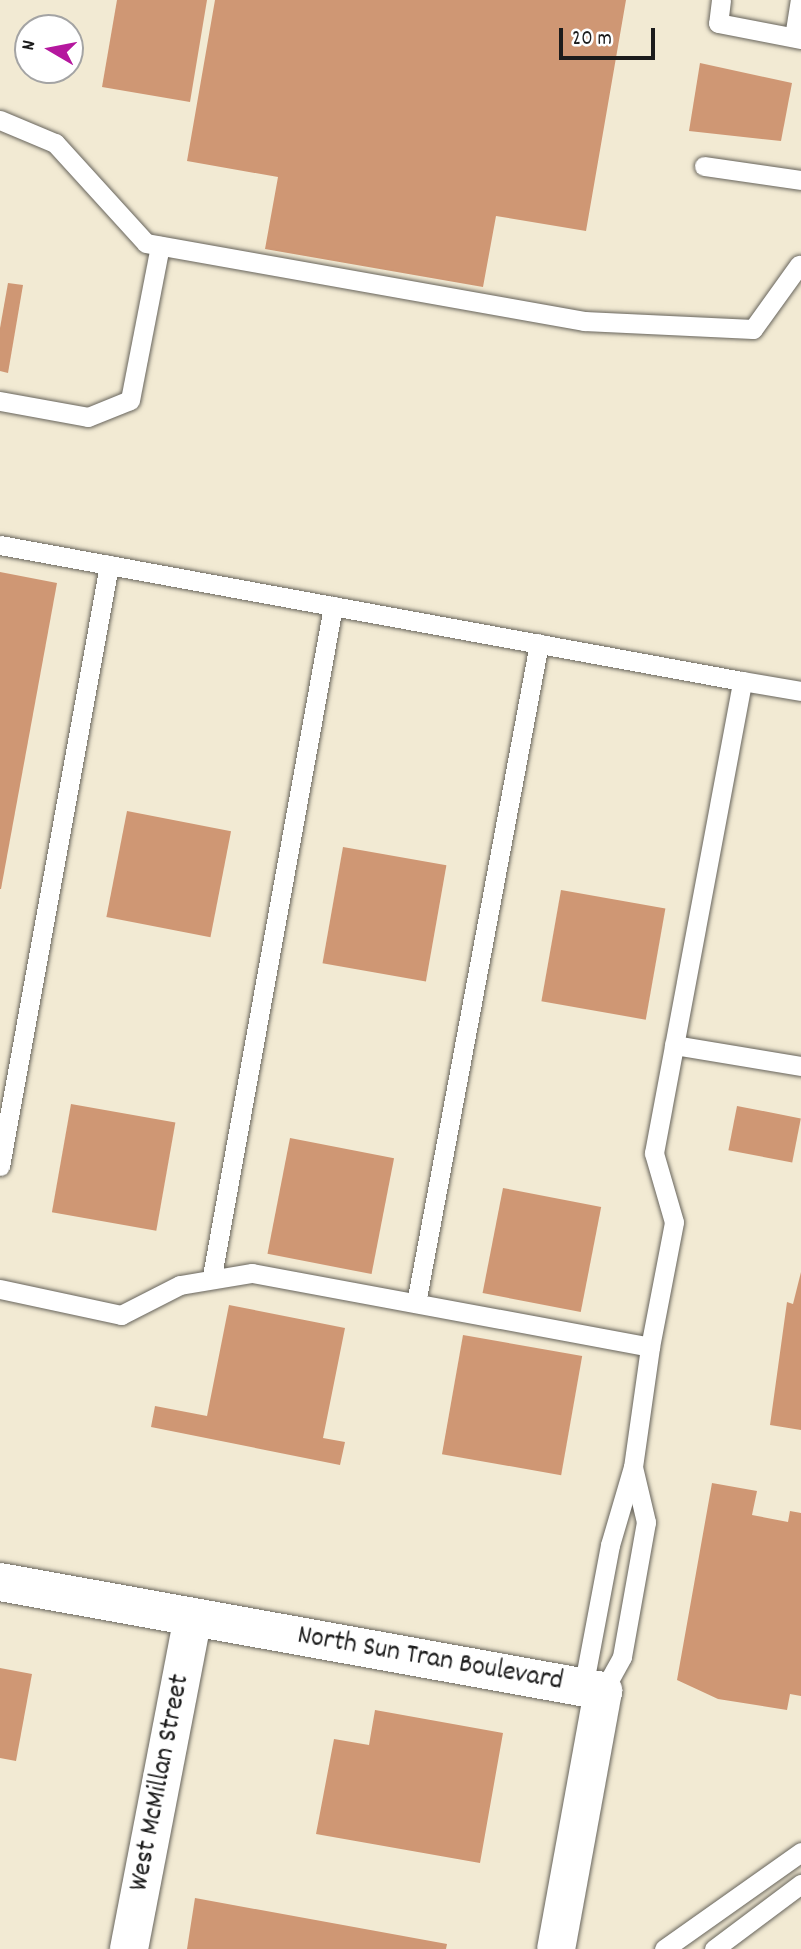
<!DOCTYPE html>
<style>
body{margin:0}
#map{position:relative;width:801px;height:1949px;overflow:hidden;background:#f2ead3;font-family:Dekko,sans-serif}
div>[style]{position:absolute}
.building>*{inset:0;background:#cf9774;transform-origin:0 0}
.roads{filter:drop-shadow(0 0 2px #67645c) drop-shadow(0 0 2px #67645c)}
.service>*{height:19px;margin:-9.5px;padding:0 9.5px;transform-origin:9.5px;border-radius:9.5px;background:#fff}
.minor>*{height:38px;margin:-19px;padding:0 19px;transform-origin:19px;border-radius:19px;background:#fff}
span{translate:-50% -50%;white-space:nowrap;text-align:center;line-height:1.15;-webkit-text-stroke:7px #fff;paint-order:stroke}
.street-label{font-size:28px;color:#1c1c1c}
.north{position:absolute;left:14px;top:14px;width:70px;height:70px;box-sizing:border-box;background:#fff;border:2px solid #a4a4a4;border-radius:50%;rotate:280deg;font-size:19px;font-weight:700;line-height:28px;text-align:center;color:#1c1c1c}
.north::after{content:'';display:block;margin:auto;width:24px;height:32px;background:#b5179e;clip-path:polygon(50% 0,100% 100%,50% 72%,0 100%)}
.scale{position:absolute;left:559px;top:28px;width:96px;height:32px;box-sizing:border-box;border:4px solid #1c1c1c;border-top:0;padding-left:9px;font-size:21px;line-height:24px;white-space:nowrap;color:#1c1c1c;-webkit-text-stroke:5px #fff;paint-order:stroke}
</style>
<div id="map">
<div class="building">
<div style="clip-path:polygon(117px 0,207px 0,190px 102px,102px 87px)"></div>
<div style="clip-path:polygon(215px 0,626px 0,586px 231px,496px 216px,483px 287px,265px 249px,278px 177px,187px 161px)"></div>
<div style="clip-path:polygon(700px 63px,792px 83px,781px 141px,689px 131px)"></div>
<div style="clip-path:polygon(8px 283px,23px 285px,8px 373px,0 371px,0 328px)"></div>
<div style="clip-path:polygon(0 572px,57px 583px,1px 889px,0 889px)"></div>
<div style="left:127px;top:811px;width:106px;height:108px;rotate:11deg"></div>
<div style="left:343px;top:847px;width:105px;height:118px;rotate:10deg"></div>
<div style="left:561px;top:890px;width:106px;height:113px;rotate:10deg"></div>
<div style="left:71px;top:1104px;width:106px;height:110px;rotate:10deg"></div>
<div style="left:737px;top:1106px;width:65px;height:45px;rotate:11deg"></div>
<div style="left:290px;top:1138px;width:106px;height:118px;rotate:11deg"></div>
<div style="left:503px;top:1188px;width:100px;height:107px;rotate:11deg"></div>
<div style="clip-path:polygon(801px 1272px,801px 1430px,770px 1425px,787px 1302px,793px 1304px)"></div>
<div style="clip-path:polygon(229px 1305px,345px 1328px,323px 1438px,345px 1442px,340px 1465px,151px 1427px,155px 1406px,207px 1416px)"></div>
<div style="left:463px;top:1335px;width:121px;height:121px;rotate:10deg"></div>
<div style="clip-path:polygon(712px 1483px,757px 1491px,752px 1515px,788px 1522px,790px 1511px,801px 1513px,801px 1696px,790px 1694px,787px 1710px,718px 1699px,677px 1680px)"></div>
<div style="clip-path:polygon(0 1668px,32px 1674px,16px 1761px,0 1758px)"></div>
<div style="clip-path:polygon(375px 1710px,503px 1733px,480px 1863px,316px 1834px,334px 1739px,369px 1745px)"></div>
<div style="clip-path:polygon(195px 1898px,447px 1944px,446px 1949px,187px 1949px)"></div>
</div>
<div class="roads">
<div class="service">
<div style="left:721px;top:0;width:23px;rotate:97deg"></div>
<div style="left:718px;top:23px;width:85px;rotate:10.9deg"></div>
<div style="left:794px;top:37px;width:37px;rotate:-81deg"></div>
<div style="left:0;top:120px;width:60px;rotate:22.7deg"></div>
<div style="left:55px;top:143px;width:135px;rotate:47.7deg"></div>
<div style="left:146px;top:243px;width:445px;rotate:10.1deg"></div>
<div style="left:584px;top:321px;width:169px;rotate:2.7deg"></div>
<div style="left:753px;top:329px;width:79px;rotate:-54.3deg"></div>
<div style="left:704px;top:166px;width:98px;rotate:8.2deg"></div>
<div style="left:0;top:401px;width:89px;rotate:10.3deg"></div>
<div style="left:88px;top:417px;width:45px;rotate:-22deg"></div>
<div style="left:130px;top:400px;width:157px;rotate:-79deg"></div>
<div style="left:0;top:545px;width:754px;rotate:10.39deg"></div>
<div style="left:674px;top:1045px;width:129px;rotate:9.4deg"></div>
<div style="left:0;top:1166px;width:611px;rotate:-79.72deg"></div>
<div style="left:212px;top:1276px;width:681px;rotate:-79.76deg"></div>
<div style="left:0;top:1289px;width:124px;rotate:12.1deg"></div>
<div style="left:121px;top:1315px;width:66px;rotate:-27deg"></div>
<div style="left:180px;top:1285px;width:73px;rotate:-9.5deg"></div>
<div style="left:252px;top:1273px;width:405px;rotate:10.5deg"></div>
<div style="left:650px;top:1347px;width:127px;rotate:-79.1deg"></div>
<div style="left:674px;top:1222px;width:72px;rotate:-106.2deg"></div>
<div style="left:654px;top:1153px;width:480px;rotate:-79.4deg"></div>
<div style="left:742px;top:681px;width:60px;rotate:9.6deg"></div>
<div style="left:416px;top:1303px;width:671px;rotate:-79.44deg"></div>
<div style="left:633px;top:1467px;width:121px;rotate:-81.9deg"></div>
<div style="left:583px;top:1688px;width:146px;rotate:-79.3deg"></div>
<div style="left:610px;top:1545px;width:81px;rotate:-73.6deg"></div>
<div style="left:633px;top:1467px;width:57px;rotate:76.7deg"></div>
<div style="left:646px;top:1522px;width:137px;rotate:100.1deg"></div>
<div style="left:622px;top:1657px;width:39px;rotate:119deg"></div>
<div style="left:664px;top:1949px;width:168px;rotate:-35.3deg"></div>
<div style="left:714px;top:1949px;width:109px;rotate:-36.8deg"></div>
</div>
<div class="minor">
<div style="left:0;top:1582px;width:613px;rotate:10.25deg"></div>
<div style="left:603px;top:1691px;width:262px;rotate:100.3deg"></div>
<div style="left:129px;top:1949px;width:337px;rotate:-79.1deg"></div>
</div>
</div>
<div class="street-label">
<span style="left:430px;top:1660px;rotate:10deg">North Sun Tran Boulevard</span>
<span style="left:161px;top:1783px;rotate:-79deg">West McMillan Street</span>
</div>
<div class="north">N</div>
<div class="scale">20 m</div>
</div>
